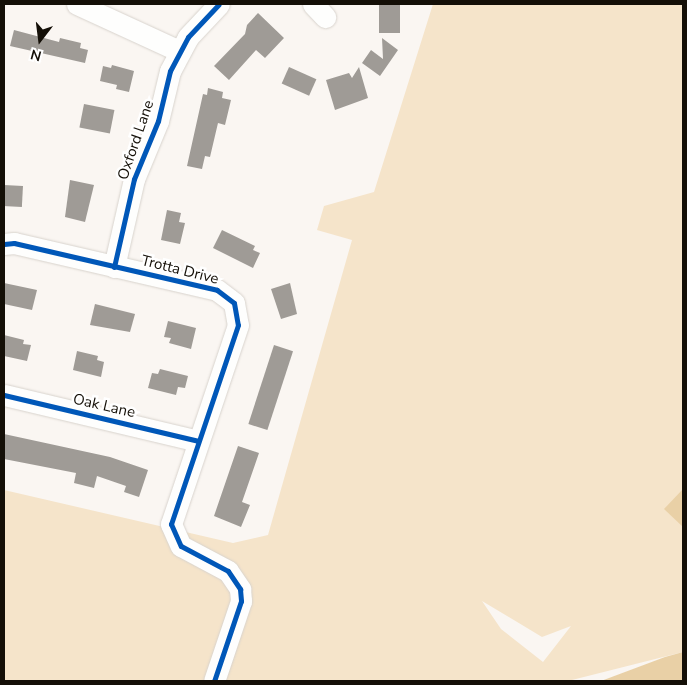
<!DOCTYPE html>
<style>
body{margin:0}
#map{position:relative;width:687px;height:685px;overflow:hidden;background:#faf6f2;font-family:"Nunito Sans",sans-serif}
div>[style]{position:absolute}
.green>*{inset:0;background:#f5e4ca}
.water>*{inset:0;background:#e9d0a6}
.building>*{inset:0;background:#9f9b96;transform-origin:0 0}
.roads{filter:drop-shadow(0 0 1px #d8d3cd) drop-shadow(0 0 1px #d8d3cd)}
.minor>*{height:21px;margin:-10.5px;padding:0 10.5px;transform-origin:10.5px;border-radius:10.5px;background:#fefefd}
.cycleway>*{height:5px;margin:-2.5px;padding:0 2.5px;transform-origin:2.5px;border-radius:2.5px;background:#0057b8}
span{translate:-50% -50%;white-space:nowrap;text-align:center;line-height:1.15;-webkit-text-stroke:5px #fff;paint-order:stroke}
.street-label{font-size:15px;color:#140f07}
.frame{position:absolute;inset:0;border:5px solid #140f07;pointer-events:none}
.north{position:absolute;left:15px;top:15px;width:50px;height:50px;-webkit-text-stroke:4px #fff;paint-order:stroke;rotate:195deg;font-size:14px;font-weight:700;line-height:20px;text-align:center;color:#140f07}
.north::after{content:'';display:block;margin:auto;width:18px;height:22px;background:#140f07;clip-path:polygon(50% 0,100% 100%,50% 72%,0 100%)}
</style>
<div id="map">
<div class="green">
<div style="clip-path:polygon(evenodd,433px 4px,683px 4px,683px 652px,568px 681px,4px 681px,4px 490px,233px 543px,268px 535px,352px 240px,317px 230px,324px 206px,374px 192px,433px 4px,482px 601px,542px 637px,571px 626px,543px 662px,501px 629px,482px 601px)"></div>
</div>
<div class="water">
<div style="clip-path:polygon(683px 489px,683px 527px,664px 509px)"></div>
<div style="clip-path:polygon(683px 652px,683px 681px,601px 681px,665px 657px)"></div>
</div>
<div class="building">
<div style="left:379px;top:4px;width:21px;height:29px"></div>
<div style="clip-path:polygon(258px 13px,284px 38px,265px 58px,256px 50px,229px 80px,214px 66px,245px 34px,247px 25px)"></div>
<div style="clip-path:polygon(14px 30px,59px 42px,60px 38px,81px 43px,80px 48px,88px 50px,85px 63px,10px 46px)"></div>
<div style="clip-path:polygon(382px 38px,398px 50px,380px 76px,362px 63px,371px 50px,383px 59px)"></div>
<div style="clip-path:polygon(112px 65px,134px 71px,129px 92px,116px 89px,117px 85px,100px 81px,103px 66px,111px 68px)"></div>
<div style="left:289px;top:67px;width:30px;height:18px;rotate:24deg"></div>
<div style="clip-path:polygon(359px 67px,368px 98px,335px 110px,326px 80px,349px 73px,352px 78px)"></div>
<div style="clip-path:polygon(208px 88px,223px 92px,222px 98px,231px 100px,225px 125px,218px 123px,210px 157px,205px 156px,202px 169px,187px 166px,203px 94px,207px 95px)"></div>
<div style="left:84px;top:104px;width:31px;height:24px;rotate:11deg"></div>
<div style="clip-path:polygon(70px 180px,94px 185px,85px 222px,65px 217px)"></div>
<div style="left:4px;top:185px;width:19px;height:21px;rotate:3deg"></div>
<div style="clip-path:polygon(167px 210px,181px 213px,179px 222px,185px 223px,180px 244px,161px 240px)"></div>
<div style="clip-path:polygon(222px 230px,255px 246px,253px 250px,260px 253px,253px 268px,213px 248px)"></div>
<div style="clip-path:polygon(4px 283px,37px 290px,32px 310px,4px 304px)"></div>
<div style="clip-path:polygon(290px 283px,297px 314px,281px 319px,271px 289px)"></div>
<div style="clip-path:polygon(95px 304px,135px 314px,130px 332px,90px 325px)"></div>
<div style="clip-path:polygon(168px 321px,196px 328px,191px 349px,169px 343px,171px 338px,164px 337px)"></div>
<div style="clip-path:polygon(4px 335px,24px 340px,23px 344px,31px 345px,27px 361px,4px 356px)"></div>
<div style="left:274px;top:345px;width:20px;height:83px;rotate:18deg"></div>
<div style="clip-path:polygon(77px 351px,98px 356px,97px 360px,104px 362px,101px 377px,73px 370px)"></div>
<div style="clip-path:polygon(160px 369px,188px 376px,185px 388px,178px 387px,176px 395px,148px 388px,152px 373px,158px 374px)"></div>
<div style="clip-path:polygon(4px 434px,110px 457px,148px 470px,139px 497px,124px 492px,126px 486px,97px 476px,94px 488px,74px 483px,76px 473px,4px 459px)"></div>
<div style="clip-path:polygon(238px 446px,259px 453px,242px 502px,250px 505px,241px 527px,214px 516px)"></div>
</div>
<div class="roads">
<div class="minor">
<div style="left:77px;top:4px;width:112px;rotate:24.7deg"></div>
<div style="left:313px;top:4px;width:18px;rotate:47deg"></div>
<div style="left:4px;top:244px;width:10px;rotate:-6deg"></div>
<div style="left:14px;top:243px;width:208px;rotate:13deg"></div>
<div style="left:217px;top:290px;width:21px;rotate:37deg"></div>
<div style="left:234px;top:303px;width:22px;rotate:80deg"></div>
<div style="left:238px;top:325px;width:210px;rotate:108.6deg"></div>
<div style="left:171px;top:524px;width:24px;rotate:66deg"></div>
<div style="left:181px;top:546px;width:53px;rotate:28deg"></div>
<div style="left:228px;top:571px;width:22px;rotate:56deg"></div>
<div style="left:240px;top:589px;width:12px;rotate:85deg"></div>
<div style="left:241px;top:601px;width:84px;rotate:108.6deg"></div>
<div style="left:114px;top:267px;width:90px;rotate:-77.2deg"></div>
<div style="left:134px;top:179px;width:63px;rotate:-67.5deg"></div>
<div style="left:158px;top:121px;width:51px;rotate:-76.5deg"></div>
<div style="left:170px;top:71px;width:38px;rotate:-62deg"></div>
<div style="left:188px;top:37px;width:45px;rotate:-46.8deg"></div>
<div style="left:4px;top:395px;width:199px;rotate:13.3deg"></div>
</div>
</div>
<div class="cycleway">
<div style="left:4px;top:244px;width:10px;rotate:-6deg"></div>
<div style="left:14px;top:243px;width:208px;rotate:13deg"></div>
<div style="left:217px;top:290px;width:21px;rotate:37deg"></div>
<div style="left:234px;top:303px;width:22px;rotate:80deg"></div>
<div style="left:238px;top:325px;width:210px;rotate:108.6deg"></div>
<div style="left:171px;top:524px;width:24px;rotate:66deg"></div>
<div style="left:181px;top:546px;width:53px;rotate:28deg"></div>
<div style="left:228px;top:571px;width:22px;rotate:56deg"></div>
<div style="left:240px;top:589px;width:12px;rotate:85deg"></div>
<div style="left:241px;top:601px;width:84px;rotate:108.6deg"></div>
<div style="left:114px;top:267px;width:90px;rotate:-77.2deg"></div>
<div style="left:134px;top:179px;width:63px;rotate:-67.5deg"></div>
<div style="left:158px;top:121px;width:51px;rotate:-76.5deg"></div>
<div style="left:170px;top:71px;width:38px;rotate:-62deg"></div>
<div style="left:188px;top:37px;width:45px;rotate:-46.8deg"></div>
<div style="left:4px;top:395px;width:199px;rotate:13.3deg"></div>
</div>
<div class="street-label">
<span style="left:136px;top:140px;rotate:-71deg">Oxford Lane</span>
<span style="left:180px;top:270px;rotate:14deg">Trotta Drive</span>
<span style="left:104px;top:406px;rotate:13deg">Oak Lane</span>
</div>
<div class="frame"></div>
<div class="north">N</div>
</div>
